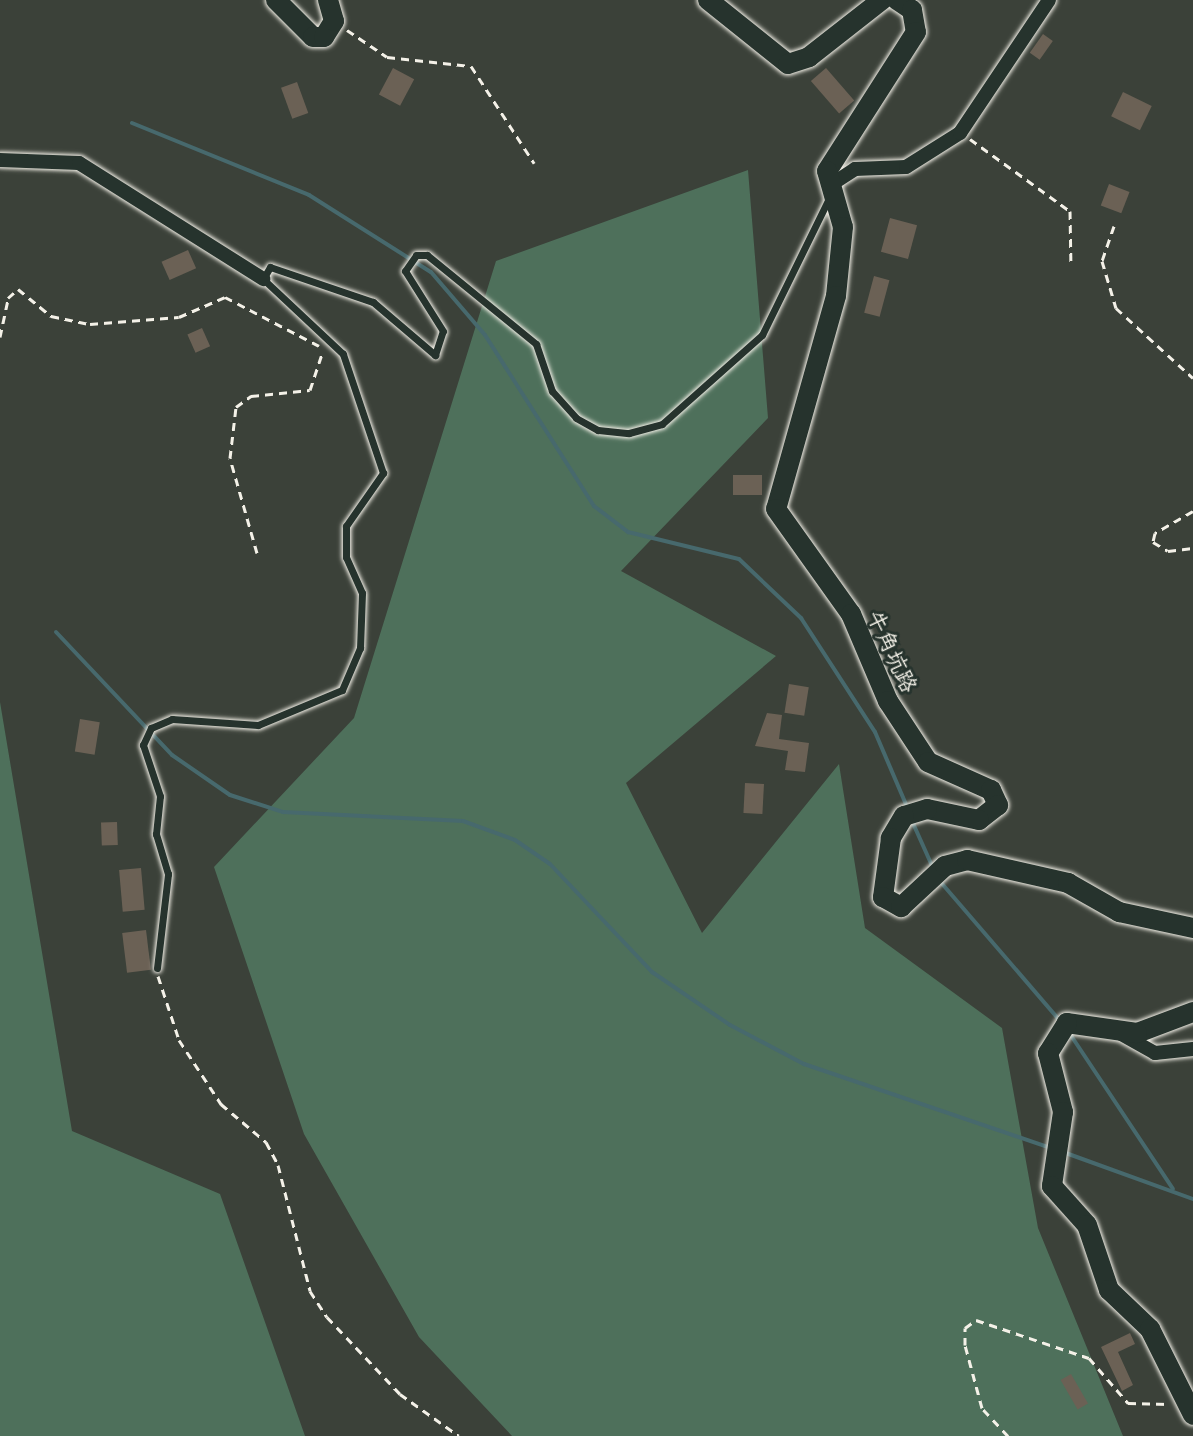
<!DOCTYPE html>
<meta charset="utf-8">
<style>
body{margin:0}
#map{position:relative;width:1193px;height:1436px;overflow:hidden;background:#3b4139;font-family:Mali,"LXGW WenKai TC",sans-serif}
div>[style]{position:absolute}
.green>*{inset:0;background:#4e705b}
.stream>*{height:4px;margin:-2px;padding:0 2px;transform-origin:2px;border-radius:2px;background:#47696d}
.building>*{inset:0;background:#6b6155;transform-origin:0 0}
.path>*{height:3px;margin-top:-1.5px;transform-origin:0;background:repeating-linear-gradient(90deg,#f4f1e8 0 8px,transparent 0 14px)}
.roads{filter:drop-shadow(0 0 2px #f4f1e8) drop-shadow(0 0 2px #f4f1e8)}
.lane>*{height:7px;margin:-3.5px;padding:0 3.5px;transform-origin:3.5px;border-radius:3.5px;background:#26332d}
.street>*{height:14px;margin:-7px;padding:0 7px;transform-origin:7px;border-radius:7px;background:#26332d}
.secondary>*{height:20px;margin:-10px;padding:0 10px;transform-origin:10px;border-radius:10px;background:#26332d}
span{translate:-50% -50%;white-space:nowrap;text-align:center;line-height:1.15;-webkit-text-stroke:6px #26332d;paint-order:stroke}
.street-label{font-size:22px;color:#f4f1e8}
</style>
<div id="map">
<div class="green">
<div style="clip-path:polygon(748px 170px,768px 418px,621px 571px,776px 656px,626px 783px,702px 933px,839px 764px,865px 928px,1002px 1028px,1038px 1228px,1123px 1436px,512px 1436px,419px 1337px,304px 1134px,214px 867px,354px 718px,496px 261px)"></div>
<div style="clip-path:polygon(0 702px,72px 1131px,220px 1194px,305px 1436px,0 1436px)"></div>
</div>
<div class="stream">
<div style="left:132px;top:123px;width:191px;rotate:22.1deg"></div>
<div style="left:309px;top:195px;width:144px;rotate:32.3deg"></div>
<div style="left:431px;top:272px;width:83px;rotate:49.4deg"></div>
<div style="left:485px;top:335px;width:203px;rotate:57.5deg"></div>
<div style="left:594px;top:506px;width:43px;rotate:37.4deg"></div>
<div style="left:628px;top:532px;width:114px;rotate:13.7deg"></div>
<div style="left:739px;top:559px;width:86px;rotate:43.6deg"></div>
<div style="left:801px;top:618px;width:136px;rotate:57deg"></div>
<div style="left:875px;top:732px;width:84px;rotate:66.8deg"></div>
<div style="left:56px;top:632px;width:169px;rotate:46.7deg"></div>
<div style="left:172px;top:755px;width:70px;rotate:34.6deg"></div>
<div style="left:230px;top:795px;width:56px;rotate:17.8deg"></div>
<div style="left:283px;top:812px;width:180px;rotate:2.9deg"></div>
<div style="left:463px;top:821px;width:55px;rotate:20.1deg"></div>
<div style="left:515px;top:840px;width:42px;rotate:34.4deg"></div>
<div style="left:550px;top:864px;width:149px;rotate:46.6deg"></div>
<div style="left:652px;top:972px;width:94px;rotate:34.2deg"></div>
<div style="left:730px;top:1025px;width:84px;rotate:27.8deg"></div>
<div style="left:804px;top:1064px;width:261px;rotate:18.8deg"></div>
<div style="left:912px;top:821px;width:51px;rotate:65.9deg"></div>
<div style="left:938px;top:879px;width:187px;rotate:49.3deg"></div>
<div style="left:1070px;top:1034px;width:186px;rotate:56.4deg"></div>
<div style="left:1063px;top:1152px;width:138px;rotate:19.9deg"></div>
</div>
<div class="building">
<div style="left:1043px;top:34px;width:12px;height:23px;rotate:35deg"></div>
<div style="left:393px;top:68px;width:24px;height:30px;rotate:28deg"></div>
<div style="left:826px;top:68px;width:43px;height:20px;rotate:49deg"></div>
<div style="left:297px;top:82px;width:33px;height:17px;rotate:70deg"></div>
<div style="left:1123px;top:92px;width:32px;height:27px;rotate:26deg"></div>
<div style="left:1109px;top:184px;width:22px;height:23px;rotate:21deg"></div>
<div style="left:890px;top:218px;width:28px;height:35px;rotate:15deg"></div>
<div style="left:188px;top:250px;width:20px;height:29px;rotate:66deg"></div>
<div style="left:874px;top:276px;width:16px;height:38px;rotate:15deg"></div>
<div style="left:202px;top:328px;width:20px;height:16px;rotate:66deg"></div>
<div style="left:762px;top:475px;width:20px;height:29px;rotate:90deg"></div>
<div style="left:789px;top:684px;width:20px;height:29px;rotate:9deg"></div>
<div style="clip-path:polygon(767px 713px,782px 715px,779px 739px,809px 743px,805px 772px,785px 770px,788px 751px,755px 746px)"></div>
<div style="left:80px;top:719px;width:20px;height:33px;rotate:9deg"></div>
<div style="left:745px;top:783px;width:19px;height:30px;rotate:3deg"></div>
<div style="left:117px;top:822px;width:23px;height:16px;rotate:88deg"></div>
<div style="left:141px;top:868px;width:42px;height:22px;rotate:85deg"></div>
<div style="left:146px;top:930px;width:40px;height:24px;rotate:83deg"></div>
<div style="clip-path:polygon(1130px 1333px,1135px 1344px,1118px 1352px,1133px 1385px,1122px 1391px,1101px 1347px)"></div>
<div style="left:1071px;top:1374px;width:34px;height:12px;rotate:60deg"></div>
</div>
<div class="path">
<div style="left:347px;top:30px;width:48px;rotate:34deg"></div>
<div style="left:387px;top:57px;width:84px;rotate:6.1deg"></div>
<div style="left:471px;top:66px;width:116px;rotate:57deg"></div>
<div style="left:970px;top:139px;width:123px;rotate:35.8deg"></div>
<div style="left:1070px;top:211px;width:55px;rotate:89deg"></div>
<div style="left:1114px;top:226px;width:37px;rotate:109deg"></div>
<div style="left:1102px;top:261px;width:49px;rotate:73.4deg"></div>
<div style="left:1116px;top:308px;width:104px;rotate:42.3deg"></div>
<div style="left:0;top:337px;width:40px;rotate:-78deg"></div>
<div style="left:8px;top:298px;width:13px;rotate:-42deg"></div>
<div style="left:18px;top:289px;width:43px;rotate:39.3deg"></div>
<div style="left:51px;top:316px;width:40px;rotate:12deg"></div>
<div style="left:90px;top:324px;width:89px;rotate:-4.5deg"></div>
<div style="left:179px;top:317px;width:50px;rotate:-23.5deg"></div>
<div style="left:225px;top:297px;width:106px;rotate:27.5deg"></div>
<div style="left:1193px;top:511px;width:44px;rotate:149.9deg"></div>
<div style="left:1155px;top:533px;width:9px;rotate:103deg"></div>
<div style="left:1153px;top:542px;width:17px;rotate:31deg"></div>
<div style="left:1168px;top:551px;width:25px;rotate:-7deg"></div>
<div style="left:257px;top:553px;width:99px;rotate:-105.9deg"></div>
<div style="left:230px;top:458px;width:51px;rotate:-83.3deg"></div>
<div style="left:236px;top:407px;width:19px;rotate:-36deg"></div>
<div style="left:251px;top:396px;width:59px;rotate:-5.8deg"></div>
<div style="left:310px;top:390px;width:41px;rotate:-71.6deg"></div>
<div style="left:158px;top:976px;width:67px;rotate:71.8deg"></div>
<div style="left:179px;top:1040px;width:77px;rotate:56.7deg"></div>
<div style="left:221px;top:1104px;width:59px;rotate:40.2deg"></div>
<div style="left:266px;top:1142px;width:26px;rotate:62deg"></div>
<div style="left:278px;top:1165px;width:130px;rotate:75.7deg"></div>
<div style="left:310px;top:1291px;width:31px;rotate:57deg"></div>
<div style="left:327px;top:1317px;width:106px;rotate:46.5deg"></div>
<div style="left:400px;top:1394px;width:72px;rotate:35.4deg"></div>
<div style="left:1008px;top:1436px;width:38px;rotate:-133deg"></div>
<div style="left:982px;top:1408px;width:65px;rotate:-105.1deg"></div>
<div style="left:965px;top:1345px;width:17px;rotate:-90deg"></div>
<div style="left:965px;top:1328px;width:14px;rotate:-36deg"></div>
<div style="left:976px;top:1320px;width:119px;rotate:18.6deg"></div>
<div style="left:1089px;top:1358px;width:60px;rotate:49.1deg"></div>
<div style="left:1128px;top:1403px;width:41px;rotate:1.4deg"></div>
</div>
<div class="roads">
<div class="lane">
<div style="left:157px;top:968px;width:95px;rotate:-83.3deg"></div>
<div style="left:168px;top:874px;width:42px;rotate:-106.7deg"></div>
<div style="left:156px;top:834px;width:38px;rotate:-84deg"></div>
<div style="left:160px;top:796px;width:54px;rotate:-108.4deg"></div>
<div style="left:143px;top:745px;width:19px;rotate:-65deg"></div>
<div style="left:151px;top:728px;width:23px;rotate:-23deg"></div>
<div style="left:172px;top:719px;width:86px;rotate:4deg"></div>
<div style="left:258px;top:725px;width:91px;rotate:-22.6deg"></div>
<div style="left:342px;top:690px;width:46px;rotate:-66.8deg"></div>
<div style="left:360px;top:648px;width:55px;rotate:-87.9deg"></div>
<div style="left:362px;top:593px;width:39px;rotate:-114deg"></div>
<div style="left:346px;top:557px;width:31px;rotate:-90deg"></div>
<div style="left:346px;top:526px;width:65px;rotate:-55.1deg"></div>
<div style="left:383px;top:473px;width:126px;rotate:-108.6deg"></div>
<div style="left:343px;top:354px;width:110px;rotate:-136.8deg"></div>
<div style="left:263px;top:279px;width:14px;rotate:-60deg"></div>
<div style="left:270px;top:267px;width:109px;rotate:18.8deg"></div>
<div style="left:373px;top:302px;width:82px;rotate:40.5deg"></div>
<div style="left:435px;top:355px;width:25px;rotate:-72deg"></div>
<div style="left:443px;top:331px;width:71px;rotate:-122.3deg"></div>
<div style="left:405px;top:271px;width:19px;rotate:-55deg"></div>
<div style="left:416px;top:255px;width:11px"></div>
<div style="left:427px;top:255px;width:141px;rotate:39.2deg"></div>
<div style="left:536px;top:344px;width:50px;rotate:71.2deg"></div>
<div style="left:552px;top:391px;width:36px;rotate:48deg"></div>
<div style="left:576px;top:418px;width:25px;rotate:29deg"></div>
<div style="left:598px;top:430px;width:31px;rotate:6deg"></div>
<div style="left:629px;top:433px;width:34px;rotate:-15deg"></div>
<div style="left:662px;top:424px;width:134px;rotate:-41.7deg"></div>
<div style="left:762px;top:335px;width:155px;rotate:-63.9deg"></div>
</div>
<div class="street">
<div style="left:0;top:160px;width:79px;rotate:2.2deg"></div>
<div style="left:79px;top:163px;width:218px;rotate:32.2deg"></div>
<div style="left:829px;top:186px;width:31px;rotate:-33deg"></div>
<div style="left:855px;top:169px;width:51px;rotate:-2.2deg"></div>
<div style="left:906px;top:167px;width:64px;rotate:-32.2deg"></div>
<div style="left:960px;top:133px;width:160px;rotate:-56.2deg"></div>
<div style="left:1114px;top:1030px;width:47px;rotate:29.3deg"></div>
<div style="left:1155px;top:1053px;width:38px;rotate:-6deg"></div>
</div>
<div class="secondary">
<div style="left:276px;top:0;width:52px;rotate:45deg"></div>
<div style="left:313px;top:37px;width:11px"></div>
<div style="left:324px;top:37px;width:19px;rotate:-58deg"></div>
<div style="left:334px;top:21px;width:22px;rotate:-106deg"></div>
<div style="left:708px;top:0;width:102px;rotate:38.7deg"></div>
<div style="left:788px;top:64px;width:22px;rotate:-18deg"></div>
<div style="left:809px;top:57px;width:93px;rotate:-38deg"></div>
<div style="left:897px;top:0;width:18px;rotate:34deg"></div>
<div style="left:912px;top:10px;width:22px;rotate:80deg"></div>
<div style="left:916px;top:32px;width:165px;rotate:122.6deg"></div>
<div style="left:827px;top:171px;width:58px;rotate:74.1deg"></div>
<div style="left:843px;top:227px;width:69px;rotate:95.8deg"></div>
<div style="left:836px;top:296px;width:221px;rotate:105.7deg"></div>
<div style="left:776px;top:509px;width:129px;rotate:54.5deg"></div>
<div style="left:851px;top:614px;width:95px;rotate:67deg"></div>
<div style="left:888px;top:701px;width:73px;rotate:56.7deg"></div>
<div style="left:928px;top:762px;width:69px;rotate:24deg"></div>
<div style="left:991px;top:790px;width:17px;rotate:65deg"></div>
<div style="left:998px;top:805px;width:24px;rotate:142deg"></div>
<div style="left:979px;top:820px;width:53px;rotate:-168.1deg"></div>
<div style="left:927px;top:809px;width:24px;rotate:163deg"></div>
<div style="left:904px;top:816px;width:26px;rotate:121deg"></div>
<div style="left:891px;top:838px;width:60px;rotate:97.7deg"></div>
<div style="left:883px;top:897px;width:21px;rotate:29deg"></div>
<div style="left:901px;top:907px;width:60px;rotate:-43deg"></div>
<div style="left:945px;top:866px;width:23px;rotate:-15deg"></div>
<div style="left:967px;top:860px;width:104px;rotate:12.8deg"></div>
<div style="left:1068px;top:883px;width:59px;rotate:29.6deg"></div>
<div style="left:1119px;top:912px;width:76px;rotate:12.2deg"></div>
<div style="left:1193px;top:1012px;width:60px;rotate:159.4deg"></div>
<div style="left:1137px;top:1033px;width:71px;rotate:-171.9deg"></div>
<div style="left:1067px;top:1023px;width:36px;rotate:122deg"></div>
<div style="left:1048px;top:1053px;width:61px;rotate:75.7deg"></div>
<div style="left:1063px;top:1112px;width:75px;rotate:98.5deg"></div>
<div style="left:1052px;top:1186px;width:52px;rotate:48.1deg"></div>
<div style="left:1087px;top:1225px;width:69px;rotate:71.3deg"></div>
<div style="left:1109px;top:1290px;width:57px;rotate:43.6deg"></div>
<div style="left:1150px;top:1329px;width:96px;rotate:63.4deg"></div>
</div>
</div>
<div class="street-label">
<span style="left:893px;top:651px;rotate:65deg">牛角坑路</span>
</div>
</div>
